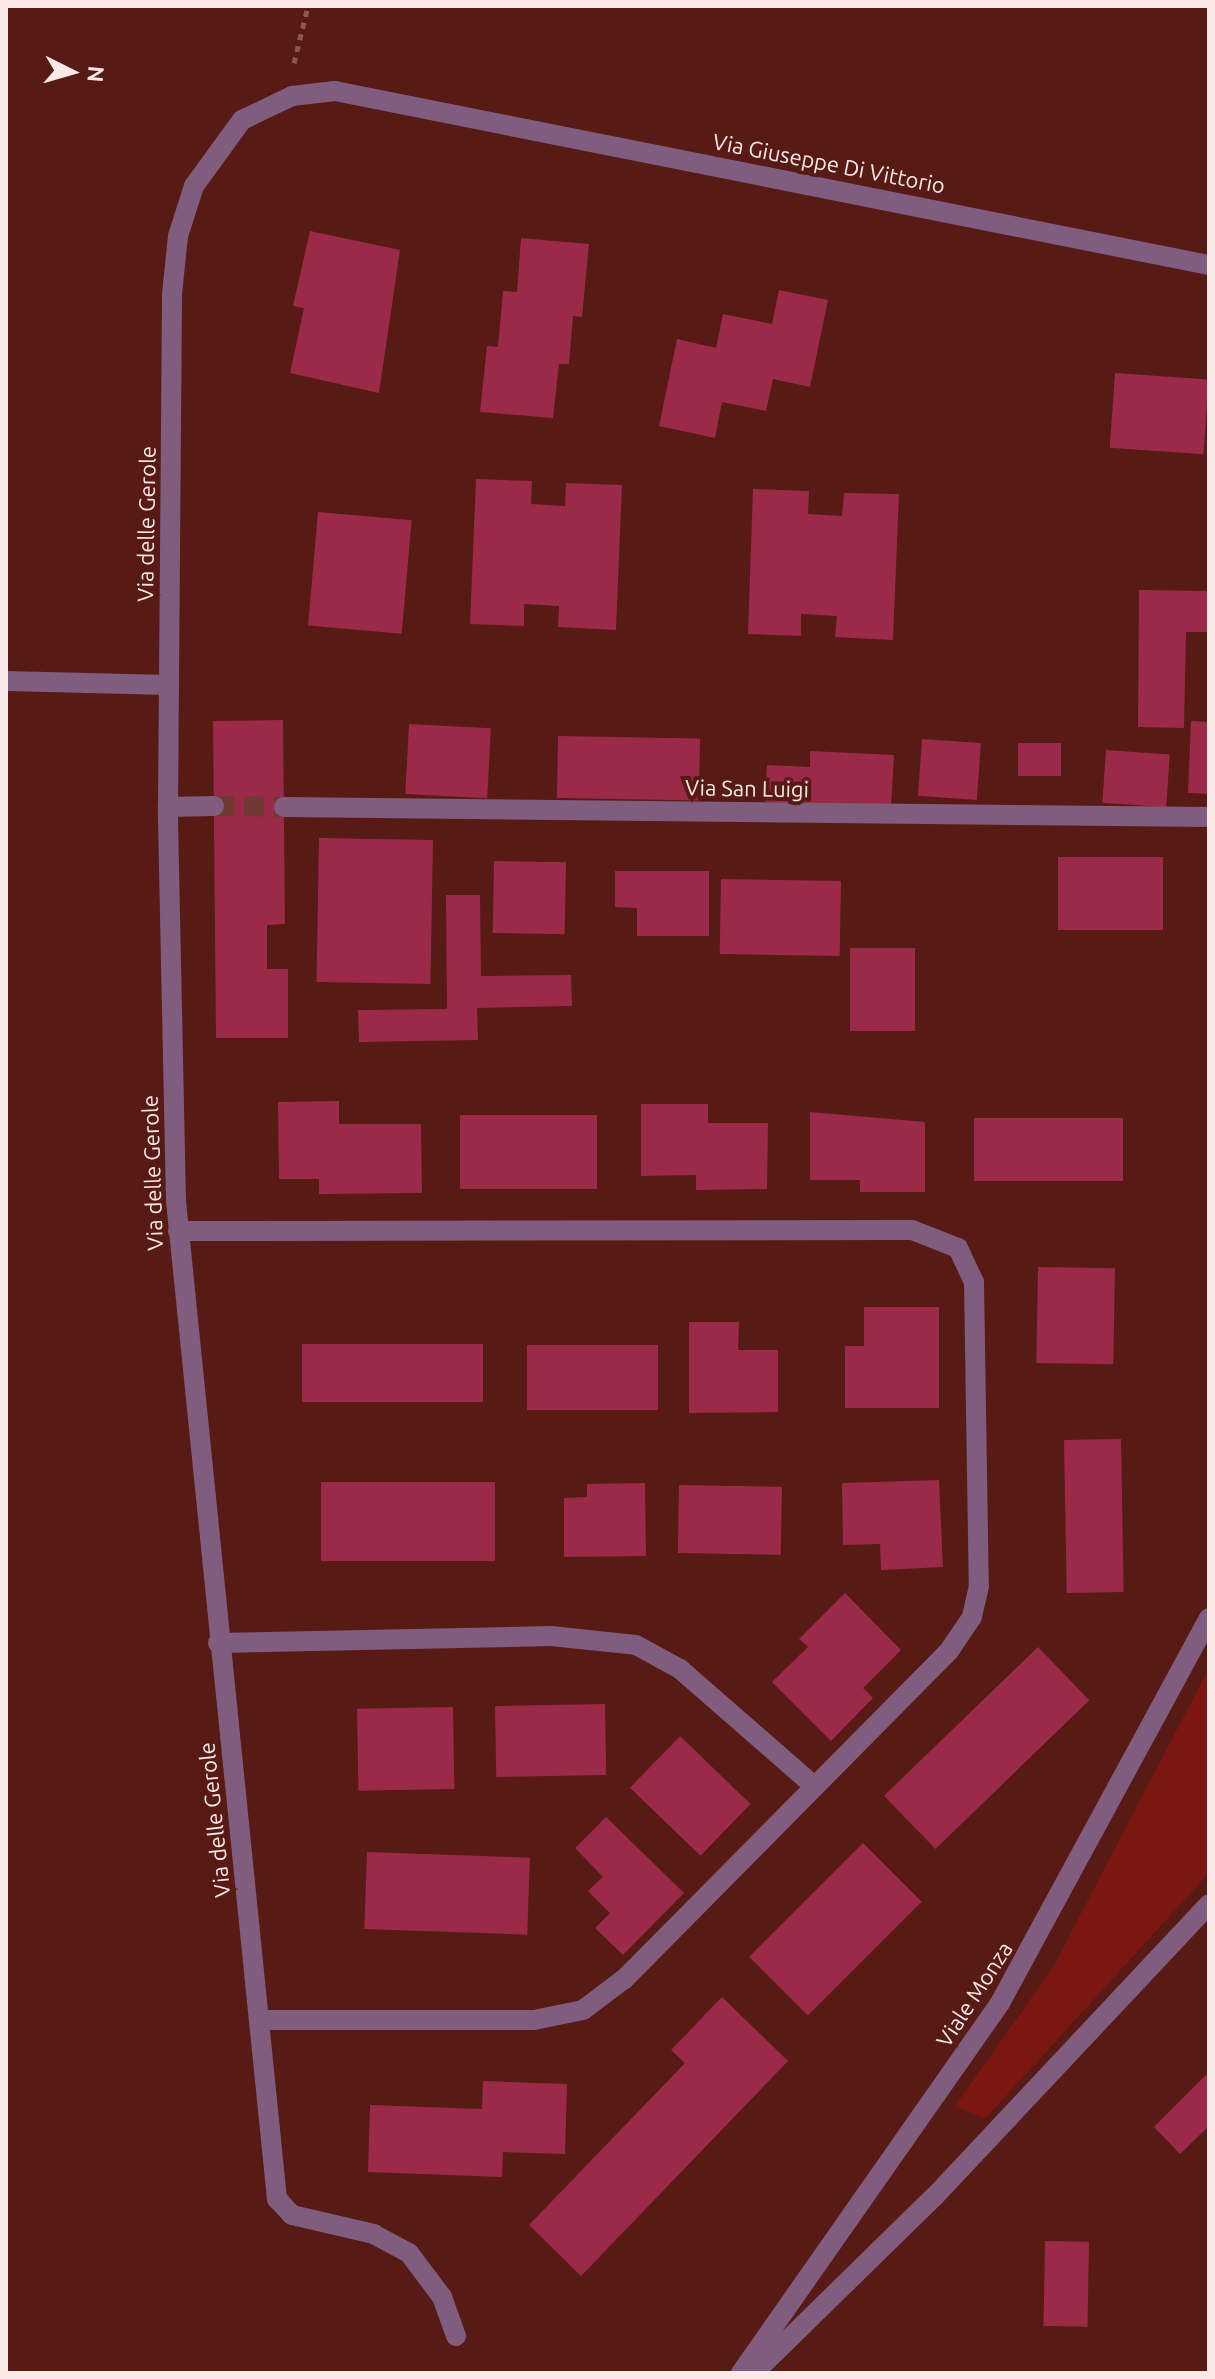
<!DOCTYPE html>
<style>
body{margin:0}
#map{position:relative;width:1215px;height:2379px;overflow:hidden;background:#571a14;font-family:Ubuntu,sans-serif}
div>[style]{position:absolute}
.green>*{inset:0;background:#7b1610}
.building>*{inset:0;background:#9b2a49;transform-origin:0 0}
.minor-tunnel>*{height:20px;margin-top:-10px;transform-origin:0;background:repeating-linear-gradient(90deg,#6f3934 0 20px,transparent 0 30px)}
.path>*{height:5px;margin-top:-2.5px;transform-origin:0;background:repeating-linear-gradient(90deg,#885954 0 6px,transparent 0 12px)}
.minor>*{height:20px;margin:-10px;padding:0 10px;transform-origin:10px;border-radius:10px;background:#805c7e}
span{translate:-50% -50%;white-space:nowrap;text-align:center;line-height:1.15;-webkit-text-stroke:8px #571a14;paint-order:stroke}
.street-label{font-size:22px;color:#fae9e7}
.frame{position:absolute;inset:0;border:8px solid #fae9e7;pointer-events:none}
.north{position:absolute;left:32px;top:32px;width:80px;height:80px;-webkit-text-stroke:6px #571a14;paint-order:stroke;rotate:95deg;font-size:22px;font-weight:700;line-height:32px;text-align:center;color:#fae9e7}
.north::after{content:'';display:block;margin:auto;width:28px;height:36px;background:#fae9e7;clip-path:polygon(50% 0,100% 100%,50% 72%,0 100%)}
</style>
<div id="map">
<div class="green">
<div style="clip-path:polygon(1209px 1668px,1209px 1873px,985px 2119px,955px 2106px,1053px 1967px)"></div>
</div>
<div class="building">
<div style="clip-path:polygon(310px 231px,400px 250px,379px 393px,290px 373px,304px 308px,293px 306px)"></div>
<div style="clip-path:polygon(521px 238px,589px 244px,582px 317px,573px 316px,569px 364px,559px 364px,553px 418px,480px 412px,487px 346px,498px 347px,503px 291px,517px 292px)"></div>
<div style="clip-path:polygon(779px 290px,828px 300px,810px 387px,773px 379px,766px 411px,722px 402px,715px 438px,659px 426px,677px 339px,716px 348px,723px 314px,772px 324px)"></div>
<div style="left:1115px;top:373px;width:94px;height:75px;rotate:4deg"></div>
<div style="clip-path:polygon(476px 479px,532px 481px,531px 504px,565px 506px,566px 483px,622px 485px,616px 630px,558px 627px,559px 606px,524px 604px,524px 626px,470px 624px)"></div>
<div style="clip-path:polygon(753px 489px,809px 491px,808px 514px,842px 516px,844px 493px,899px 494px,893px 640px,835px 637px,837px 616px,801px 614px,801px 636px,748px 634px)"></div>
<div style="left:318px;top:512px;width:94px;height:114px;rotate:5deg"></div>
<div style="clip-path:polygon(1139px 590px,1209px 591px,1209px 632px,1186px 632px,1184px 728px,1138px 727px)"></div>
<div style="clip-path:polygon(283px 720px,285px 924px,267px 925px,267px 969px,288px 969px,288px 1038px,216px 1038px,213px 721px)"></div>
<div style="clip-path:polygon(1191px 721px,1209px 722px,1209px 794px,1188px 793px)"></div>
<div style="left:409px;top:724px;width:82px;height:70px;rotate:3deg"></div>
<div style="left:558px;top:736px;width:142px;height:62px;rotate:1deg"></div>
<div style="left:922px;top:739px;width:59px;height:57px;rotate:4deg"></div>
<div style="left:1018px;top:743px;width:43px;height:33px"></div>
<div style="left:1106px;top:750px;width:64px;height:53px;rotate:4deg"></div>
<div style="clip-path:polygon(810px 751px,894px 755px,891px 808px,765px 802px,767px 765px,810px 767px)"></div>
<div style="left:319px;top:838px;width:114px;height:144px;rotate:1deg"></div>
<div style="left:1163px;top:857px;width:73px;height:105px;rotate:90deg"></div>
<div style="left:494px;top:861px;width:72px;height:72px;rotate:1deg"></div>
<div style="clip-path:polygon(615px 871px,709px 871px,709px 936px,637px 936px,637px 908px,615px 907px)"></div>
<div style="left:721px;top:879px;width:120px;height:75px;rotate:1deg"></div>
<div style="clip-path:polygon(446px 895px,480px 895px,481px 976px,571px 975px,572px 1006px,477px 1008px,478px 1040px,359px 1042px,358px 1010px,447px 1009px)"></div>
<div style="left:850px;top:948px;width:65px;height:83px"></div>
<div style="clip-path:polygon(339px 1101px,339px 1124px,421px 1124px,422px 1193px,319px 1194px,319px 1179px,279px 1179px,278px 1102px)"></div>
<div style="clip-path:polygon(641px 1104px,708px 1104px,708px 1123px,768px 1123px,767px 1189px,696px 1190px,696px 1175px,641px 1176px)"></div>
<div style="clip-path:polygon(810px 1112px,925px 1122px,925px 1192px,860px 1192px,860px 1180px,810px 1180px)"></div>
<div style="left:460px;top:1115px;width:137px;height:74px"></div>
<div style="left:974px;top:1118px;width:149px;height:63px"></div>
<div style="left:1038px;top:1267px;width:77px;height:96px;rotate:1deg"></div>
<div style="clip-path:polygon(864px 1307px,939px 1307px,939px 1408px,845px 1408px,845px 1346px,864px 1346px)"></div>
<div style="clip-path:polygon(689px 1322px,739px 1322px,738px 1350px,778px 1350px,778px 1412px,689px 1413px)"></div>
<div style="left:302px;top:1344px;width:181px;height:58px"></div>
<div style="left:527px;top:1345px;width:131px;height:65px"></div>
<div style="left:1121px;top:1439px;width:153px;height:57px;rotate:89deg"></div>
<div style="clip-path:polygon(939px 1480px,943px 1567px,881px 1570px,880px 1544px,843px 1545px,842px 1483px)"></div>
<div style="left:495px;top:1482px;width:79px;height:174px;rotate:90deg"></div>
<div style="clip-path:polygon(645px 1483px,646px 1556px,564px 1557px,564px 1498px,587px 1497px,587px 1484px)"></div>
<div style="left:679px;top:1485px;width:103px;height:68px;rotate:1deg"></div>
<div style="clip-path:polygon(845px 1593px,901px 1650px,863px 1688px,873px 1698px,831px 1741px,772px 1682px,808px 1647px,799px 1639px)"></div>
<div style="left:1038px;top:1647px;width:74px;height:214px;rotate:46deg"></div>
<div style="left:605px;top:1704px;width:71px;height:110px;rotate:89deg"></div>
<div style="left:453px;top:1707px;width:82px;height:96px;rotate:89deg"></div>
<div style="left:680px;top:1736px;width:98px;height:72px;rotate:44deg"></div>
<div style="clip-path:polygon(606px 1817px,684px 1893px,623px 1955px,595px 1928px,610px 1913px,588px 1891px,603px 1877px,575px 1848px)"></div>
<div style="left:863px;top:1843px;width:83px;height:161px;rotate:45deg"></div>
<div style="left:367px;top:1852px;width:163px;height:77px;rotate:2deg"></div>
<div style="clip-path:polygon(722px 1997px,788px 2061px,581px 2276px,529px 2225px,685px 2063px,671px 2050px)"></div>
<div style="clip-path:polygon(1209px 2072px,1209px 2126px,1180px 2154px,1154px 2127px)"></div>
<div style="clip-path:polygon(483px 2081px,567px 2084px,565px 2154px,503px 2152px,502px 2177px,368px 2172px,370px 2105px,482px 2109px)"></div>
<div style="left:1045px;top:2241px;width:44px;height:85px;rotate:1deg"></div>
</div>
<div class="minor-tunnel">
<div style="left:214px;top:806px;width:70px;rotate:0.8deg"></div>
</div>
<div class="path">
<div style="left:294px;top:63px;width:59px;rotate:-76.2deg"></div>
</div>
<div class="minor">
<div style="left:6px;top:681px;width:163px;rotate:1.4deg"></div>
<div style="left:168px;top:807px;width:46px;rotate:-1.2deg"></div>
<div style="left:284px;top:807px;width:925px;rotate:0.62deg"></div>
<div style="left:178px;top:1231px;width:734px;rotate:-0.08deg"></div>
<div style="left:912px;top:1230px;width:49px;rotate:21.4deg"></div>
<div style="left:958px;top:1248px;width:38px;rotate:65deg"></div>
<div style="left:974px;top:1282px;width:304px;rotate:89.1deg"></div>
<div style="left:979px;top:1586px;width:32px;rotate:103deg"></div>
<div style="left:972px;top:1617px;width:41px;rotate:124.1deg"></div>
<div style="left:949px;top:1651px;width:462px;rotate:134.7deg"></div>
<div style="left:624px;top:1979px;width:51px;rotate:142.9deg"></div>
<div style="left:583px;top:2010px;width:50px;rotate:168.5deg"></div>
<div style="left:534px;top:2020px;width:273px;rotate:180deg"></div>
<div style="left:218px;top:1643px;width:333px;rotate:-1.2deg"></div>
<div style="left:551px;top:1636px;width:85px;rotate:6deg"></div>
<div style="left:636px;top:1645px;width:50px;rotate:28.6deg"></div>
<div style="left:680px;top:1669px;width:178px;rotate:41.1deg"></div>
<div style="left:456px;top:2336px;width:41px;rotate:-109.7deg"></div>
<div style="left:442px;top:2297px;width:55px;rotate:-126.9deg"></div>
<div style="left:409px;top:2253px;width:40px;rotate:-152deg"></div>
<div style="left:374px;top:2234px;width:84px;rotate:-167deg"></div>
<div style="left:292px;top:2215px;width:22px;rotate:-133deg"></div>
<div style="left:277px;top:2199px;width:1003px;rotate:-95.78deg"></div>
<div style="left:176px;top:1201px;width:394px;rotate:-91.2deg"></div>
<div style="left:168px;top:807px;width:513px;rotate:-89.55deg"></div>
<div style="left:172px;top:294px;width:58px;rotate:-84.1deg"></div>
<div style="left:178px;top:236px;width:52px;rotate:-72.3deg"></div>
<div style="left:194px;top:186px;width:82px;rotate:-54deg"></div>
<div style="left:242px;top:120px;width:55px;rotate:-25.6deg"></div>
<div style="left:292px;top:96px;width:43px;rotate:-6.6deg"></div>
<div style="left:335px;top:91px;width:891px;rotate:11.26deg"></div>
<div style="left:741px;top:2373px;width:452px;rotate:-55deg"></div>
<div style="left:1000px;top:2003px;width:438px;rotate:-61.5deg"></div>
<div style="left:754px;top:2373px;width:253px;rotate:-44.4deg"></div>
<div style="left:935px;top:2196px;width:400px;rotate:-46.8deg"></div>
</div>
<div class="street-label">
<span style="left:829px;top:163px;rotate:11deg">Via Giuseppe Di Vittorio</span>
<span style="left:146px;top:524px;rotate:-89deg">Via delle Gerole</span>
<span style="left:747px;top:788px;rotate:1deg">Via San Luigi</span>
<span style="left:152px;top:1173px;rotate:-92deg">Via delle Gerole</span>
<span style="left:214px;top:1820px;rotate:-96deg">Via delle Gerole</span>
<span style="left:974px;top:1994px;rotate:-57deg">Viale Monza</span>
</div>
<div class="frame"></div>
<div class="north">N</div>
</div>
